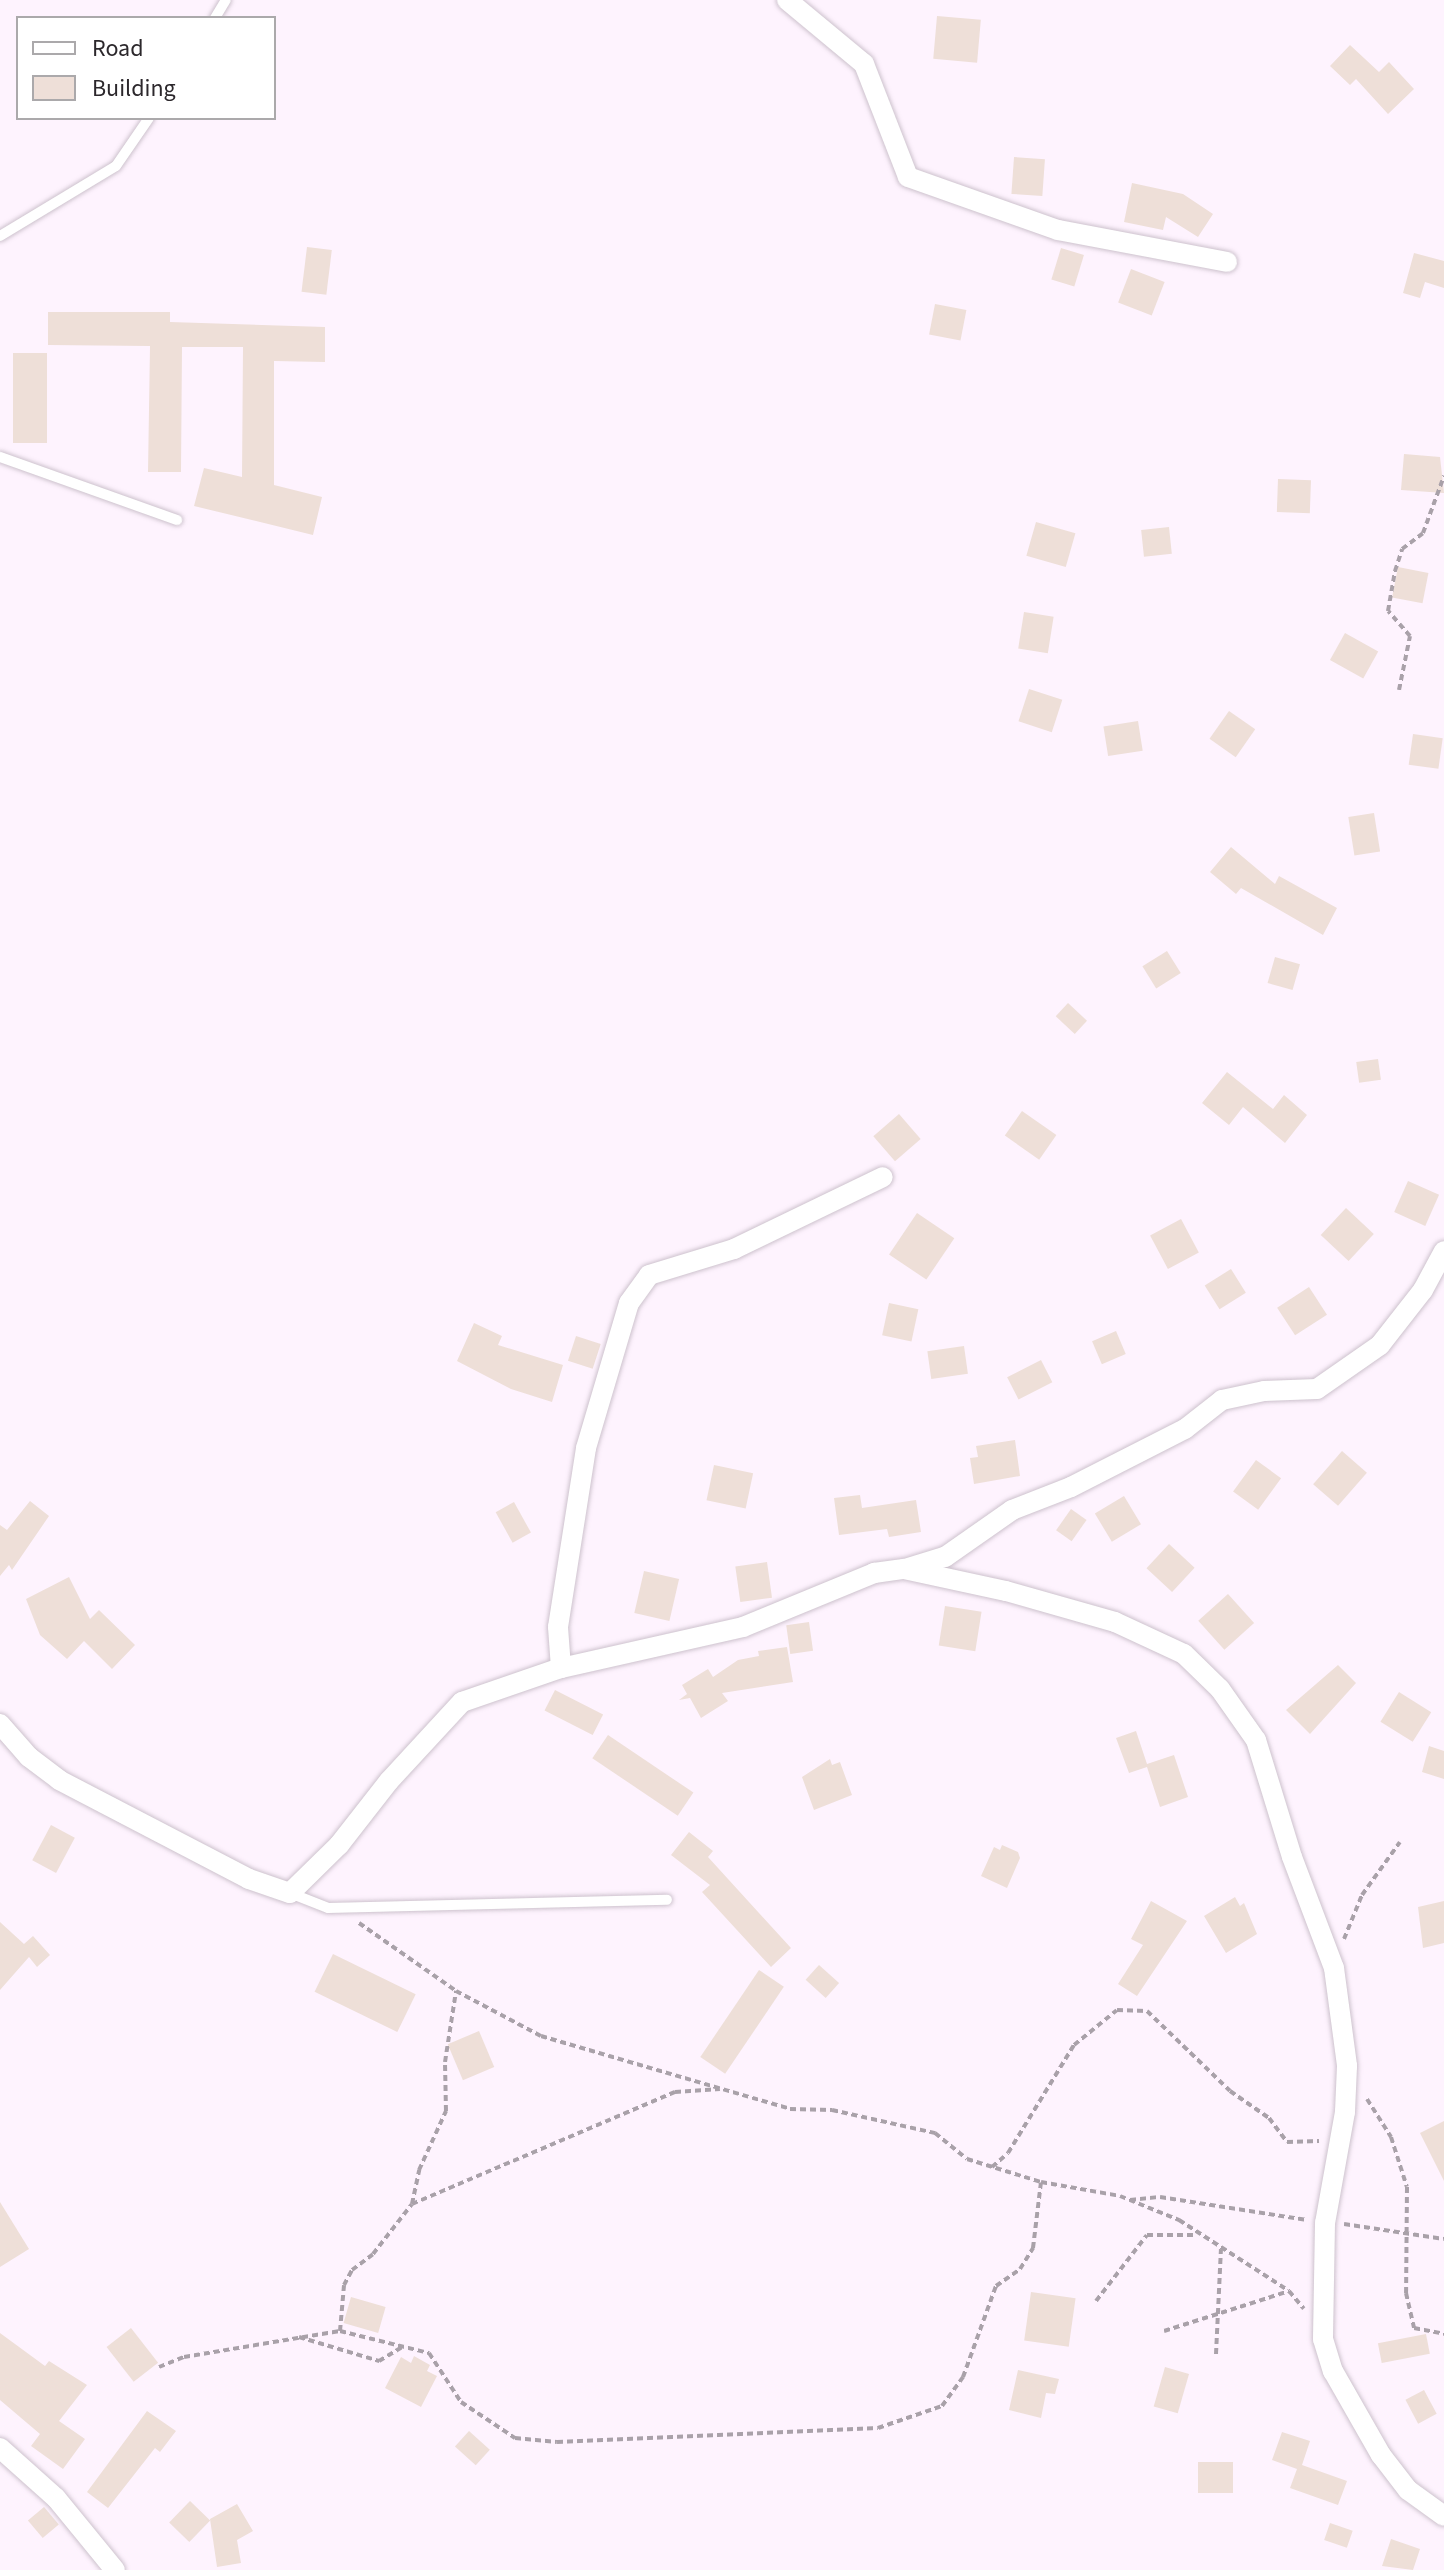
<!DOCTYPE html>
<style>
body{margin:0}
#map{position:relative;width:1444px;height:2570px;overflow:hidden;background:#fef3fe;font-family:"Source Sans 3",sans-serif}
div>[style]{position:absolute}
.building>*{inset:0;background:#eedfd8;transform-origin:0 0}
.path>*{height:4px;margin-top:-2px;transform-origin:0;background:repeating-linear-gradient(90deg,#a9a1a9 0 6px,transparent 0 10px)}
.roads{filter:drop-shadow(0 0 2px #cdc2cd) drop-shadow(0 0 2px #cdc2cd)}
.lane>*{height:10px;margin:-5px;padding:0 5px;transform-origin:5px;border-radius:5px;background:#fff}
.street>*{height:20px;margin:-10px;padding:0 10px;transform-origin:10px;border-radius:10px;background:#fff}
span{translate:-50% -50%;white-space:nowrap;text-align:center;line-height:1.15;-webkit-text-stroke:6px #fff;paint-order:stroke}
.legend{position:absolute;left:16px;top:16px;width:260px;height:104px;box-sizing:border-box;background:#fff;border:2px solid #aba9ab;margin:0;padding:10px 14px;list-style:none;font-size:24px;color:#2c282c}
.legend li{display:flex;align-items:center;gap:16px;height:40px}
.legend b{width:40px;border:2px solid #aba9ab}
</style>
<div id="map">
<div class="building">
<div style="left:937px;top:16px;width:44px;height:43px;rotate:5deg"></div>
<div style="clip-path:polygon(1350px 45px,1379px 72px,1389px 62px,1414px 89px,1388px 114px,1356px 79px,1350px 85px,1330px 66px)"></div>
<div style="left:1014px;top:157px;width:31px;height:37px;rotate:4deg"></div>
<div style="clip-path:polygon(1132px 183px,1183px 194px,1213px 214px,1198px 237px,1166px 217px,1163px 230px,1124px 222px)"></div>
<div style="left:307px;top:247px;width:25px;height:45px;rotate:7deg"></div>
<div style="left:1061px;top:248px;width:24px;height:33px;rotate:17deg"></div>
<div style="clip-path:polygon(1414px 253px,1444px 261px,1444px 288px,1425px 282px,1420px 298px,1403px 293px)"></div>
<div style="left:1131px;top:269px;width:36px;height:36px;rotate:21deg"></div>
<div style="left:935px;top:304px;width:32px;height:31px;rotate:11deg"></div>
<div style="clip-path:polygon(48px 312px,170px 312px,170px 322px,325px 327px,325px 362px,274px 361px,274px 485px,322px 497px,313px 535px,194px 506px,204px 468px,242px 477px,243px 347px,182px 347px,181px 472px,148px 472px,150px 346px,48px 345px)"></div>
<div style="left:13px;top:353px;width:34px;height:90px"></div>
<div style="clip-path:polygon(1404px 454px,1440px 457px,1444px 493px,1401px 490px)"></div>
<div style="left:1278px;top:479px;width:33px;height:33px;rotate:2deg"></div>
<div style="left:1036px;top:522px;width:41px;height:35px;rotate:16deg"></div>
<div style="left:1169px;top:527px;width:27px;height:28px;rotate:84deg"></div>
<div style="left:1398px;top:567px;width:31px;height:31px;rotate:11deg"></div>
<div style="left:1024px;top:612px;width:30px;height:37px;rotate:9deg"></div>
<div style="left:1345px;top:633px;width:38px;height:31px;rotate:29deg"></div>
<div style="left:1029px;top:689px;width:35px;height:34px;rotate:18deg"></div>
<div style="left:1229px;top:711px;width:32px;height:34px;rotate:35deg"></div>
<div style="left:1138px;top:721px;width:30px;height:35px;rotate:81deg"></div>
<div style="left:1413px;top:734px;width:30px;height:31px;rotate:8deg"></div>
<div style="left:1374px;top:813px;width:39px;height:26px;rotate:81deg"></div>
<div style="clip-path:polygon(1231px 847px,1275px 884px,1279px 876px,1337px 908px,1323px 935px,1241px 888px,1236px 894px,1210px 872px)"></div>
<div style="left:1167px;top:951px;width:26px;height:29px;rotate:58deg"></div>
<div style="left:1275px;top:957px;width:26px;height:27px;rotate:16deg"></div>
<div style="left:1068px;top:1003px;width:26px;height:18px;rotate:43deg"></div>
<div style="left:1378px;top:1059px;width:21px;height:22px;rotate:82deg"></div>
<div style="clip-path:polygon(1227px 1072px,1273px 1109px,1284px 1095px,1307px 1115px,1285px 1143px,1243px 1107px,1229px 1125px,1202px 1103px)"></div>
<div style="left:1022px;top:1111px;width:42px;height:30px;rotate:35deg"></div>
<div style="left:899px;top:1114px;width:33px;height:34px;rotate:49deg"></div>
<div style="left:1408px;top:1181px;width:34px;height:34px;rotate:24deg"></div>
<div style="left:1346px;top:1208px;width:38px;height:37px;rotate:43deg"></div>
<div style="left:917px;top:1213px;width:45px;height:50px;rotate:34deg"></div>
<div style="left:1181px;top:1219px;width:38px;height:35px;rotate:62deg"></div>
<div style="left:1231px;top:1269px;width:28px;height:31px;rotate:58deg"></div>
<div style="left:1309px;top:1287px;width:33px;height:38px;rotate:57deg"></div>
<div style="left:889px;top:1303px;width:30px;height:33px;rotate:12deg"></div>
<div style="clip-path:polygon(474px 1323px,502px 1336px,498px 1345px,563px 1365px,552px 1402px,511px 1389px,457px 1361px)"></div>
<div style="left:1116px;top:1331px;width:25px;height:26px;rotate:67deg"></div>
<div style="left:576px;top:1336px;width:26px;height:26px;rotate:18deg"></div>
<div style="left:964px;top:1346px;width:28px;height:37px;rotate:82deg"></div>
<div style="left:1041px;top:1360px;width:25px;height:38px;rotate:63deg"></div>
<div style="clip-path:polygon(1015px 1440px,1020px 1476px,974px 1484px,970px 1458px,978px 1457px,976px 1446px)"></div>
<div style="left:1342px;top:1451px;width:33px;height:44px;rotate:41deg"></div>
<div style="left:1256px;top:1460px;width:31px;height:39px;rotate:36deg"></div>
<div style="left:714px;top:1465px;width:40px;height:36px;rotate:12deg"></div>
<div style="clip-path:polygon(860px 1495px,862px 1508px,916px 1500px,921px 1532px,889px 1537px,887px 1529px,839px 1535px,834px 1498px)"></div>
<div style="left:1124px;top:1496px;width:33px;height:34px;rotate:59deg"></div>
<div style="clip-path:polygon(30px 1501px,49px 1516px,12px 1570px,9px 1565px,0 1576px,0 1525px,7px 1530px)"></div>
<div style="left:514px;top:1502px;width:35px;height:21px;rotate:61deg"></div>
<div style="left:1071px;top:1509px;width:19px;height:26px;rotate:35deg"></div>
<div style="left:1169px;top:1544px;width:35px;height:33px;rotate:43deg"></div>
<div style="left:767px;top:1562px;width:36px;height:32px;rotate:82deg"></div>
<div style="left:644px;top:1571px;width:36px;height:43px;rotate:13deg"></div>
<div style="clip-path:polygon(69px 1577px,90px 1619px,99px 1610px,135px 1645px,112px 1669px,84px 1641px,67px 1659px,40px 1635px,26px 1599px)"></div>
<div style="left:1228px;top:1594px;width:39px;height:40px;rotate:48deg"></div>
<div style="left:945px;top:1606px;width:37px;height:40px;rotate:9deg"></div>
<div style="left:809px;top:1622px;width:29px;height:23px;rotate:82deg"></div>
<div style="clip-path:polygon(787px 1647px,793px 1682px,722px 1693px,728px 1701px,701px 1718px,690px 1698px,679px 1700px,687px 1694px,682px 1685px,708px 1669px,713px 1677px,738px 1660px,759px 1656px,758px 1651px)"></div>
<div style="clip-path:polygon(1338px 1665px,1356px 1683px,1310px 1734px,1286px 1710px)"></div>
<div style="left:555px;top:1690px;width:54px;height:23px;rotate:27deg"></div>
<div style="left:1399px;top:1692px;width:38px;height:35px;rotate:32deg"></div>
<div style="clip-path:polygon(1136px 1731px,1147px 1764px,1174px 1755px,1188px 1797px,1160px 1807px,1147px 1767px,1129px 1773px,1116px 1738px)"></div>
<div style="left:608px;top:1735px;width:103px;height:28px;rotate:34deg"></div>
<div style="clip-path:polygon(1429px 1746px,1444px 1751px,1444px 1779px,1422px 1772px)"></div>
<div style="clip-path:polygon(830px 1759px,832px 1765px,840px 1762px,852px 1795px,814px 1810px,802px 1777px)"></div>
<div style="left:51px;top:1825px;width:27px;height:40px;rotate:28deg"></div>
<div style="clip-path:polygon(689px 1832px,713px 1851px,708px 1857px,791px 1948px,771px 1967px,702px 1892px,710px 1885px,671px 1855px)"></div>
<div style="clip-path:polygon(1002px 1845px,1018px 1852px,1020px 1858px,1007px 1888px,981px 1876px,994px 1847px,1000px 1850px)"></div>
<div style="clip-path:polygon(1235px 1897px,1240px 1906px,1244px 1903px,1257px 1934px,1226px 1953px,1204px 1916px)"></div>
<div style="clip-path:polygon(1151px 1901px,1187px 1921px,1137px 1996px,1118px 1984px,1143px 1945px,1131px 1939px)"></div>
<div style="clip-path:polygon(1444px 1901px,1444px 1943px,1423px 1948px,1418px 1907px)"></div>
<div style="clip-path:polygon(0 1922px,24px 1944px,33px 1936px,50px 1955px,37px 1967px,29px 1957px,0 1990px)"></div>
<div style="left:333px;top:1954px;width:92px;height:42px;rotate:26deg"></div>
<div style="left:819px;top:1965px;width:27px;height:20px;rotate:42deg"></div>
<div style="left:759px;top:1970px;width:30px;height:105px;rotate:34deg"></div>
<div style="left:479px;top:2031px;width:39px;height:34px;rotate:67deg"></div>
<div style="clip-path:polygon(1444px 2121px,1444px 2181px,1420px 2133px)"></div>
<div style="clip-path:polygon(0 2202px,29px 2249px,0 2267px)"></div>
<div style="left:1031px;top:2292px;width:45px;height:49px;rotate:8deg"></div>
<div style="left:351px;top:2297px;width:36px;height:27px;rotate:16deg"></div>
<div style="left:131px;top:2328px;width:44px;height:31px;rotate:52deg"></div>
<div style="clip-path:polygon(0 2333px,45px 2366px,49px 2361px,87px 2385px,59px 2421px,85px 2439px,63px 2469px,31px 2446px,40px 2434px,0 2400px)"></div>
<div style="left:1426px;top:2334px;width:20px;height:49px;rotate:79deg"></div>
<div style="clip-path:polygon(414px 2356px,430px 2365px,427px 2371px,437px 2376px,421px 2407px,385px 2388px,401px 2357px,411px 2363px)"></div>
<div style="left:1165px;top:2367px;width:25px;height:41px;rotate:16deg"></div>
<div style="clip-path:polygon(1018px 2370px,1059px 2379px,1055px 2394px,1046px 2393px,1041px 2418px,1009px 2410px)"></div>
<div style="left:1424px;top:2390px;width:27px;height:21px;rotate:62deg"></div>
<div style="clip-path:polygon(147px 2411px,176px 2431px,160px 2452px,155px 2448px,108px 2508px,87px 2492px)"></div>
<div style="left:469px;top:2431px;width:28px;height:21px;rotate:42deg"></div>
<div style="clip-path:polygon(1282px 2432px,1310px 2441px,1302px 2465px,1347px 2481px,1338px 2505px,1290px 2488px,1297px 2469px,1272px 2460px)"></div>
<div style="left:1198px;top:2462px;width:35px;height:31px"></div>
<div style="left:190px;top:2501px;width:28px;height:30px;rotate:44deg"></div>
<div style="clip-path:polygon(237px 2504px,253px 2531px,237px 2540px,241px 2563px,217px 2567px,210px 2519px)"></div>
<div style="left:44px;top:2507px;width:23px;height:21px;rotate:50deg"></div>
<div style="left:1330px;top:2523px;width:24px;height:18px;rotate:19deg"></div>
<div style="clip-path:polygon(1391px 2539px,1420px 2549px,1413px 2570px,1382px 2566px)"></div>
</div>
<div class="path">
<div style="left:1399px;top:690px;width:55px;rotate:-78.5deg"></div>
<div style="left:1410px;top:636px;width:33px;rotate:-131deg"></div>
<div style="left:1388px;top:611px;width:41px;rotate:-80.1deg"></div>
<div style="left:1395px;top:571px;width:23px;rotate:-72deg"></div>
<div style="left:1402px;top:549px;width:26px;rotate:-37deg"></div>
<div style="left:1423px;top:533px;width:61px;rotate:-69.8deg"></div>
<div style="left:359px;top:1923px;width:118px;rotate:35deg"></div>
<div style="left:456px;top:1991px;width:96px;rotate:27.9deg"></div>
<div style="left:541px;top:2036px;width:259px;rotate:16.3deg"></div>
<div style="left:790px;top:2109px;width:42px;rotate:1.4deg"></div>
<div style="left:832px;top:2110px;width:106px;rotate:12.6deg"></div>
<div style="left:935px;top:2133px;width:41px;rotate:39.1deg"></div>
<div style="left:967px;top:2159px;width:77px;rotate:17.3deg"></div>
<div style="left:1041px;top:2182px;width:80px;rotate:10deg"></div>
<div style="left:1120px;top:2196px;width:64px;rotate:22.1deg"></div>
<div style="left:1179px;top:2220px;width:131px;rotate:32.8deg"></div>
<div style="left:1289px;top:2291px;width:23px;rotate:50deg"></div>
<div style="left:1344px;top:1939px;width:48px;rotate:-67.8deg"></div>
<div style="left:1362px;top:1895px;width:65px;rotate:-54.4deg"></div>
<div style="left:1367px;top:2099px;width:45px;rotate:57.7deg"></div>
<div style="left:1391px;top:2137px;width:52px;rotate:72.3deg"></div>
<div style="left:1407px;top:2187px;width:106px;rotate:90.5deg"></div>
<div style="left:1406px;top:2293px;width:36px;rotate:77deg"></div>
<div style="left:1414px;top:2328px;width:31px;rotate:11deg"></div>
<div style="left:992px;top:2167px;width:21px;rotate:-41deg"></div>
<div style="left:1008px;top:2153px;width:127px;rotate:-58.6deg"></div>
<div style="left:1074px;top:2045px;width:55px;rotate:-39.1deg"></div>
<div style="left:1117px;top:2010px;width:30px;rotate:2deg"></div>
<div style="left:1147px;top:2011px;width:115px;rotate:43.9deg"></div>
<div style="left:1230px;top:2091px;width:47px;rotate:34.7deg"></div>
<div style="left:1269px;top:2118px;width:30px;rotate:53deg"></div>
<div style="left:1287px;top:2142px;width:32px;rotate:-2deg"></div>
<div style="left:1130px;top:2200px;width:30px;rotate:-6deg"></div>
<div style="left:1160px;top:2197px;width:149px;rotate:8.9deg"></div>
<div style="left:412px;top:2204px;width:35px;rotate:-78deg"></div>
<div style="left:419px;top:2170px;width:65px;rotate:-65.4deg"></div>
<div style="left:446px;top:2111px;width:49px;rotate:-91.2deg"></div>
<div style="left:445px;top:2062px;width:72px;rotate:-81.2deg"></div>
<div style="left:1344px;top:2224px;width:101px;rotate:8.5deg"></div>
<div style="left:1096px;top:2301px;width:83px;rotate:-52.3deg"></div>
<div style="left:1147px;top:2235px;width:49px"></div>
<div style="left:340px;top:2331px;width:92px;rotate:13.9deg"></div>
<div style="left:429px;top:2353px;width:59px;rotate:56.9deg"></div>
<div style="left:461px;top:2402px;width:65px;rotate:33.7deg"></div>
<div style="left:515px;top:2438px;width:42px;rotate:5.4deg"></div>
<div style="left:557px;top:2442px;width:321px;rotate:-2.5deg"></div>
<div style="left:878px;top:2428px;width:68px;rotate:-19deg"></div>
<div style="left:942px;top:2406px;width:36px;rotate:-54deg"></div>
<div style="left:963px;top:2377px;width:97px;rotate:-70.1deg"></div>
<div style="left:996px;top:2286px;width:29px;rotate:-35deg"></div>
<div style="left:1020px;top:2269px;width:25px;rotate:-58deg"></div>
<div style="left:1033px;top:2248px;width:66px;rotate:-83.1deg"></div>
<div style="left:1164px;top:2331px;width:131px;rotate:-17.7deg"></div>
<div style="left:299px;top:2337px;width:84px;rotate:16.7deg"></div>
<div style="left:379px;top:2361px;width:29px;rotate:-31deg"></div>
<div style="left:1216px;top:2354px;width:105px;rotate:-87.3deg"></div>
<div style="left:159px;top:2367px;width:27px;rotate:-22deg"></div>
<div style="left:184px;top:2357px;width:158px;rotate:-9.5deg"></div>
<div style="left:340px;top:2331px;width:46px;rotate:-85deg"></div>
<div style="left:344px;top:2285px;width:17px;rotate:-62deg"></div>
<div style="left:352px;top:2270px;width:26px;rotate:-37deg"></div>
<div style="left:373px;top:2254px;width:63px;rotate:-52deg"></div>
<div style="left:412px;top:2204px;width:286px;rotate:-23.1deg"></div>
<div style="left:675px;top:2092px;width:45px;rotate:-3.8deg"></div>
</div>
<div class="roads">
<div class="lane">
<div style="left:215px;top:18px;width:21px;rotate:-59deg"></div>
<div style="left:0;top:236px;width:135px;rotate:-31.1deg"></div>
<div style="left:116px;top:166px;width:58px;rotate:-55.5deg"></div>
<div style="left:0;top:457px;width:188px;rotate:19.6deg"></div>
<div style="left:290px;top:1893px;width:41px;rotate:21.5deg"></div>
<div style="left:328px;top:1908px;width:339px;rotate:-1.4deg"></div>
</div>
<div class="street">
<div style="left:787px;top:0;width:100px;rotate:39.7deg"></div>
<div style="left:864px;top:64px;width:121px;rotate:68.7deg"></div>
<div style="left:908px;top:177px;width:159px;rotate:19.5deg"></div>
<div style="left:1058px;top:230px;width:172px;rotate:10.7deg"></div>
<div style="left:908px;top:1568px;width:39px;rotate:-17deg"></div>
<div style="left:945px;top:1557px;width:82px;rotate:-35deg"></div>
<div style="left:1012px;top:1510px;width:63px;rotate:-21.3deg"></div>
<div style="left:1071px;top:1487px;width:128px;rotate:-27deg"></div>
<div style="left:1185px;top:1429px;width:47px;rotate:-38.1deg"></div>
<div style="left:1222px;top:1400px;width:43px;rotate:-12.1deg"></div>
<div style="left:1264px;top:1391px;width:53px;rotate:-2.2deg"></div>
<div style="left:1317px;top:1389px;width:77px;rotate:-34.9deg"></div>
<div style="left:1380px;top:1345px;width:70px;rotate:-52deg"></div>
<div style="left:1423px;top:1290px;width:44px;rotate:-61.7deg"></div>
<div style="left:561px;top:1668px;width:41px;rotate:-94.2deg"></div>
<div style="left:558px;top:1627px;width:181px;rotate:-81.1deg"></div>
<div style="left:586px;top:1448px;width:151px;rotate:-73.5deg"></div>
<div style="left:629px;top:1303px;width:34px;rotate:-54deg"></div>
<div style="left:649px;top:1275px;width:89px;rotate:-17deg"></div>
<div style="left:734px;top:1249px;width:165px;rotate:-25.8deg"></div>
<div style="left:0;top:1724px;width:44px;rotate:48.7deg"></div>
<div style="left:29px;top:1757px;width:38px;rotate:37deg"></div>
<div style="left:59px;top:1780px;width:214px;rotate:27.5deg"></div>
<div style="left:249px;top:1879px;width:43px;rotate:18.9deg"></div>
<div style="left:290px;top:1893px;width:69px;rotate:-44.4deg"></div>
<div style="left:339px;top:1845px;width:81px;rotate:-52deg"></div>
<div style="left:389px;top:1781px;width:108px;rotate:-47.3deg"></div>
<div style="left:462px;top:1702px;width:105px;rotate:-19deg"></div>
<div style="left:561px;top:1668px;width:187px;rotate:-12.7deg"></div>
<div style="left:743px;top:1627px;width:142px;rotate:-22.4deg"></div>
<div style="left:874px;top:1573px;width:30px;rotate:-8deg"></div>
<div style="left:904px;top:1569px;width:104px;rotate:12.2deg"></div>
<div style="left:1006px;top:1591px;width:113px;rotate:15.9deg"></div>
<div style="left:1115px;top:1622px;width:76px;rotate:24.9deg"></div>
<div style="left:1184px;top:1654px;width:50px;rotate:44.2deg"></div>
<div style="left:1220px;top:1689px;width:62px;rotate:54.8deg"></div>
<div style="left:1256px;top:1740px;width:122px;rotate:72.9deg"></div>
<div style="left:1292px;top:1857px;width:119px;rotate:69.3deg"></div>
<div style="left:1334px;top:1968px;width:99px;rotate:82.4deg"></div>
<div style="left:1347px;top:2066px;width:46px;rotate:92.5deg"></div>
<div style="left:1345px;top:2112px;width:113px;rotate:100.2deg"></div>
<div style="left:1325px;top:2223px;width:116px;rotate:91deg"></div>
<div style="left:1323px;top:2339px;width:34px;rotate:73deg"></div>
<div style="left:1333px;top:2371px;width:97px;rotate:60.3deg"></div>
<div style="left:1381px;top:2455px;width:44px;rotate:52.4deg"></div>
<div style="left:1408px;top:2490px;width:44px;rotate:35.8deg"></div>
<div style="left:0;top:2448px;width:75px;rotate:41.8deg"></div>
<div style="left:56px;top:2498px;width:93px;rotate:50.7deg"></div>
</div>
</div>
<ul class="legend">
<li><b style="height:10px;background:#fff"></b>Road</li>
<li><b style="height:22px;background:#eedfd8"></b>Building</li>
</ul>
</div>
